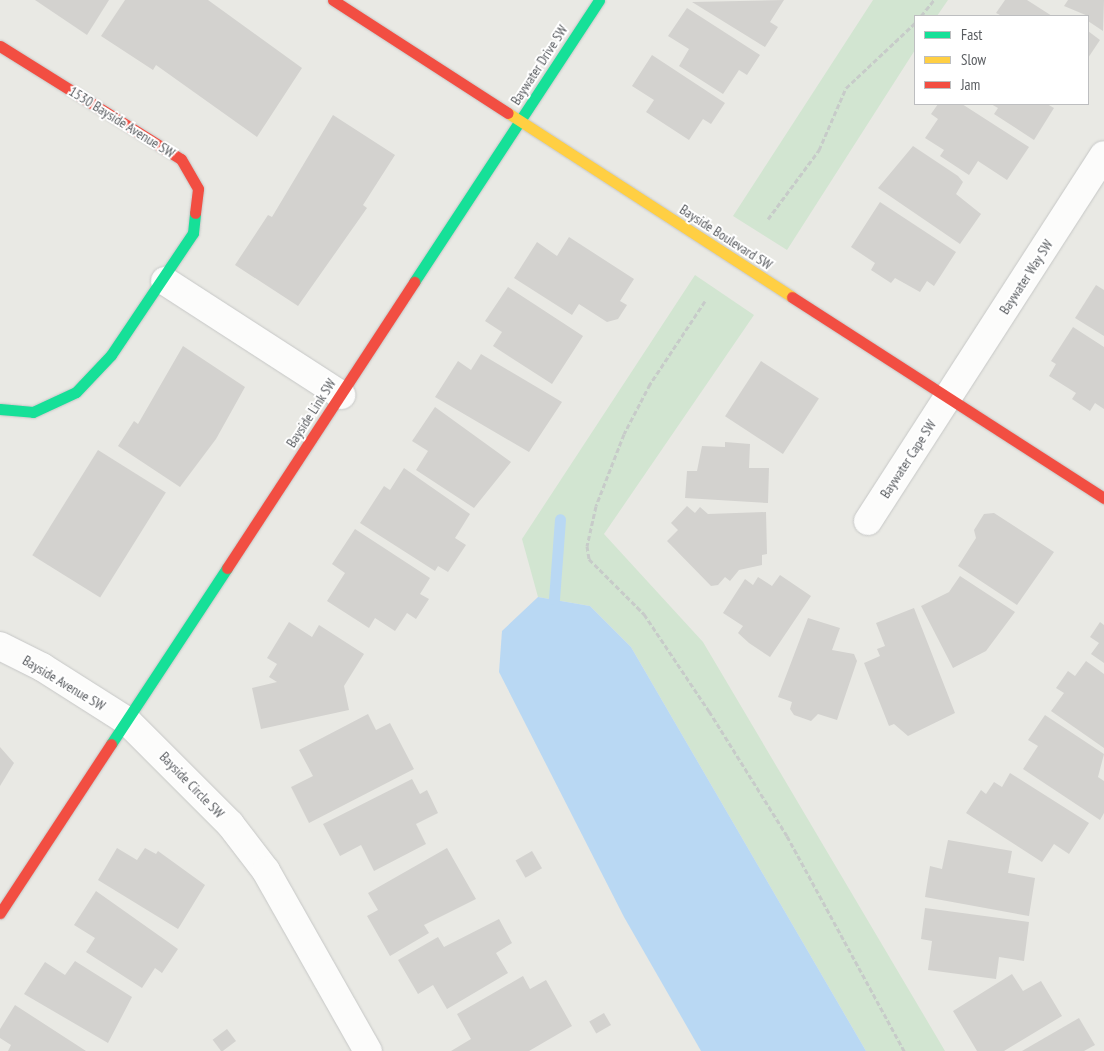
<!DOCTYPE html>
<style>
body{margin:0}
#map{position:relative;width:1104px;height:1051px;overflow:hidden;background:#e9e9e4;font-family:"PT Sans Narrow",sans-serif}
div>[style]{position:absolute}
.green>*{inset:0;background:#d2e5d1}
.water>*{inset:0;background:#b9d8f3}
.stream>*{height:11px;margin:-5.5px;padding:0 5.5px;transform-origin:5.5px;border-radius:5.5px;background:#b9d8f3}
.building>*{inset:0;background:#d3d2cf;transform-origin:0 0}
.path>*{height:3px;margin-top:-1.5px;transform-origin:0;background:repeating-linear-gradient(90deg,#c7cbc9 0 5px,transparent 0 7.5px)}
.roads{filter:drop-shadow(0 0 1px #c6c7c6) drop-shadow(0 0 1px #c6c7c6)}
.street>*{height:28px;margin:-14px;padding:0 14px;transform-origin:14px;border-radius:14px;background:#fcfcfb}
.fast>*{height:11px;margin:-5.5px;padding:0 5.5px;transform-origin:5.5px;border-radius:5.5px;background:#16e098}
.slow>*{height:11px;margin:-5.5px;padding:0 5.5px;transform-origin:5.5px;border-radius:5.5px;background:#ffcf43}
.jam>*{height:11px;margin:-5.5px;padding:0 5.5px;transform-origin:5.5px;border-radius:5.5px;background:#f24e42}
span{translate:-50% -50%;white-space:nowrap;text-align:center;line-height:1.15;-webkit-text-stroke:4px #fff;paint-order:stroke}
.street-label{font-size:14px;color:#5a5d61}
.legend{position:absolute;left:914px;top:15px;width:175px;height:90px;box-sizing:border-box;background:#fff;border:1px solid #bdbec0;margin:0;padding:6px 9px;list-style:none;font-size:15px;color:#5a5d61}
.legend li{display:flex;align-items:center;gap:10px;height:25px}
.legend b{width:25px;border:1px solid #bdbec0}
</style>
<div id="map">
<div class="green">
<div style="clip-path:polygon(873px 0,948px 0,937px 16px,915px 16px,915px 50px,787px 250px,733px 216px)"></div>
<div style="clip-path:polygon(695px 275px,754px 315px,604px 534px,703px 642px,945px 1051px,866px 1051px,631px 647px,590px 606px,538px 597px,522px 539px)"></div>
</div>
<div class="water">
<div style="clip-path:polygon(538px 597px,590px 606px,631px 647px,866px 1051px,701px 1051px,624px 917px,499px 672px,502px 631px)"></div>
</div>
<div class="stream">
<div style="left:554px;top:599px;width:80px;rotate:-85.7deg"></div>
</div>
<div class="building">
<div style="clip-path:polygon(35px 0,109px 0,87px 35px)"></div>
<div style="clip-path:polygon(125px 0,208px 0,302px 68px,257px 137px,156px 65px,153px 70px,101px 36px)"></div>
<div style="clip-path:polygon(784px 0,770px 22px,778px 27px,765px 47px,692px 2px)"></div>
<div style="clip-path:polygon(1005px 0,1027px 0,1052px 16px,1002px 16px,996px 13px)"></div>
<div style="clip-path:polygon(1068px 0,1104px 0,1103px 31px,1088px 21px,1088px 16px,1064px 6px)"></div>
<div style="clip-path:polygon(687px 8px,760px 55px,747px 75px,739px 70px,723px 94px,679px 66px,689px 49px,668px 36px)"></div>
<div style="clip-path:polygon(1088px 31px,1100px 40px,1088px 58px)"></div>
<div style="clip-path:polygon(652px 55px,725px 103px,711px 124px,703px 119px,689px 140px,646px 112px,654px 100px,632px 86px)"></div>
<div style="clip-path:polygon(938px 104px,962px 104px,1029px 147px,1007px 180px,978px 161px,969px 175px,940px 156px,944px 150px,925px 138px,938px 119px,931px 114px)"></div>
<div style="clip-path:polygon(991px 104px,1047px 104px,1054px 108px,1034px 140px,994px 114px,998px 108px)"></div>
<div style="clip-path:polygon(333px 115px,395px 155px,363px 205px,367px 208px,298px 306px,235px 265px,268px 215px,272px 217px)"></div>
<div style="clip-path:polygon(913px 146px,958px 176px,963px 182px,956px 194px,981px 214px,960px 244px,878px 188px)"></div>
<div style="clip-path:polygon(880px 202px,956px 252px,934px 286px,927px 281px,920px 292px,895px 278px,891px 283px,871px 270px,875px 263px,851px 247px)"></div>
<div style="clip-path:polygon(569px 237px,634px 279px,620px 301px,627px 305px,618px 319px,607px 322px,579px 304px,572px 315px,514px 278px,537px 242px,557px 256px)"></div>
<div style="clip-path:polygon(1096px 285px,1104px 290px,1104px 336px,1075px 318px)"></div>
<div style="clip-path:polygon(508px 287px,583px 336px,552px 384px,493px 346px,502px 332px,485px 321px)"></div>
<div style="clip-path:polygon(1073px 327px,1104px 347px,1104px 409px,1095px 403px,1090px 411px,1072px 399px,1076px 393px,1049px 376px,1056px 364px,1051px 361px)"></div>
<div style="clip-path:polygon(183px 346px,245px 387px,216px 439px,180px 487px,118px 446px,134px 421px,138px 424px)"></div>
<div style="clip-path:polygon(481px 354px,562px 402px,529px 452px,435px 397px,458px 361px,471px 370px)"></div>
<div style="left:761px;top:361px;width:69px;height:66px;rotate:33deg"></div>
<div style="clip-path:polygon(435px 407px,511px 462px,474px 508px,416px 470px,428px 451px,412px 441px)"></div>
<div style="clip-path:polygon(725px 442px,750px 444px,749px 468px,769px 468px,768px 503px,685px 498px,687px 471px,697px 471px,702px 446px,725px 447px)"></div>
<div style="left:98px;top:450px;width:80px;height:124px;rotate:32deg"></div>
<div style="clip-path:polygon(404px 468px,470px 514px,455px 538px,466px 545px,448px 572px,438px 566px,435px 571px,360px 523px,384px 486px,390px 490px)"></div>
<div style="clip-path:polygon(687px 506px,695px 513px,700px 507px,708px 514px,766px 512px,767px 554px,762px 555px,762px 565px,739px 570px,730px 581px,725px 577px,718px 585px,711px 586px,667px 541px,678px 530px,671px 523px)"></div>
<div style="clip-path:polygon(994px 513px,1054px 552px,1017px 605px,958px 566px,976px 538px,974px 530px,984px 514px)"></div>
<div style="clip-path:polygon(355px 529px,430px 578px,420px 594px,429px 599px,416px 619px,407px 613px,395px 631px,375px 618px,369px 628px,327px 601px,345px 573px,332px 564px)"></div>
<div style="clip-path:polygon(780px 575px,811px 596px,770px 657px,749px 643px,738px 633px,743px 626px,723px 613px,745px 579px,753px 585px,758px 577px,772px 586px)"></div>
<div style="clip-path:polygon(960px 576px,1015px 612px,986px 651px,953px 668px,921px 606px,949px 592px)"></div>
<div style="clip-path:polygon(914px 608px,955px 713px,908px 736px,894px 724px,889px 726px,864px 663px,880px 656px,877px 649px,885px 646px,876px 623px)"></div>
<div style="clip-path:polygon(808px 618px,840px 628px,832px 650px,854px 654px,857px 661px,837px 720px,818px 714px,811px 721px,794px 715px,790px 709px,792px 702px,778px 697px)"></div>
<div style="clip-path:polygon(289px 622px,312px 637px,319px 625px,364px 654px,344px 686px,349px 710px,261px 729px,252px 688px,277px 682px,269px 677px,277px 664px,267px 658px)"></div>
<div style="clip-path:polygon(1100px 622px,1104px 625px,1104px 663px,1091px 654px,1099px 643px,1090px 637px)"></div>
<div style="clip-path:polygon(1086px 661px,1104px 674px,1104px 748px,1051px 711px,1064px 693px,1056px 688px,1068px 671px,1075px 676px)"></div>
<div style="clip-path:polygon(368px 714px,376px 730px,390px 723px,414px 769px,309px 823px,291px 787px,313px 776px,299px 750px)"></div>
<div style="clip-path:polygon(1045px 715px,1104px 754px,1098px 777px,1104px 781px,1104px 813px,1100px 820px,1023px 769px,1038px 746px,1028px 740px)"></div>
<div style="clip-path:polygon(0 747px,14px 763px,0 786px)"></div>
<div style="clip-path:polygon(1010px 773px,1089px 823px,1069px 854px,1054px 844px,1042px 862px,966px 813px,981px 790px,986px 794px,994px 782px,1002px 787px)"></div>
<div style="clip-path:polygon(412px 779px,420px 794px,427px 790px,438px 813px,416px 824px,426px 844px,374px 871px,361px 845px,340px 856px,323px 824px)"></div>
<div style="clip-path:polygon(948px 840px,1012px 851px,1008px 873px,1035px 878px,1029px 916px,925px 897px,930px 866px,942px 869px)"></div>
<div style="clip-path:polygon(117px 848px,137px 860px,145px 848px,156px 854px,158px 851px,205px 885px,178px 929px,98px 880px)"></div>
<div style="clip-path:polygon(447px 848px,476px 899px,424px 925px,429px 933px,390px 956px,367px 916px,378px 910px,368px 893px)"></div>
<div style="left:532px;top:851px;width:20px;height:19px;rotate:60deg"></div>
<div style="clip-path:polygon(96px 891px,178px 949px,162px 973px,155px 968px,142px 988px,86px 952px,95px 938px,74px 925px)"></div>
<div style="clip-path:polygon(925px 908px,1029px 922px,1024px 961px,999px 957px,996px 979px,928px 970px,932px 941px,921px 939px)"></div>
<div style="clip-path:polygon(499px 919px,512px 943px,496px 953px,508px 973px,447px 1009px,433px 985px,418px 994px,398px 960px,438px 937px,444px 947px)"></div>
<div style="clip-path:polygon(75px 961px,132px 997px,108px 1043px,24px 994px,45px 962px,65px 975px)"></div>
<div style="clip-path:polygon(1012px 974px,1023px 991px,1041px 981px,1062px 1016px,1004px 1051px,977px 1051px,953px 1011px)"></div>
<div style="clip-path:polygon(523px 976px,530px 989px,546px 980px,572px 1026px,529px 1051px,451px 1051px,471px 1039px,457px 1014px)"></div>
<div style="clip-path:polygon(15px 1005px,86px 1051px,8px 1051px,11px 1045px,0 1038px,0 1029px)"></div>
<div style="left:604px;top:1013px;width:14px;height:17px;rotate:60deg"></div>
<div style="clip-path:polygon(1079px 1018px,1095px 1045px,1084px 1051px,1022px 1051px)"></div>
<div style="left:227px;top:1029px;width:15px;height:18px;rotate:53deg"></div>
</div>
<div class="path">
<div style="left:921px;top:16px;width:21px;rotate:-51deg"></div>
<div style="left:768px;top:219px;width:86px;rotate:-53.5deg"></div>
<div style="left:819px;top:150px;width:68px;rotate:-66.5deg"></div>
<div style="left:846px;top:88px;width:95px;rotate:-43.3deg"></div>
<div style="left:705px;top:301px;width:100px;rotate:123.5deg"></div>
<div style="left:650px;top:384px;width:56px;rotate:117.5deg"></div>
<div style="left:624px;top:434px;width:77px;rotate:111.3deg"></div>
<div style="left:596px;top:506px;width:41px;rotate:102.7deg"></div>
<div style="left:587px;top:546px;width:13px;rotate:81deg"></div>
<div style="left:589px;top:559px;width:78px;rotate:45deg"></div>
<div style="left:644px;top:614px;width:117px;rotate:56.2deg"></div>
<div style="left:709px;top:711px;width:147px;rotate:58deg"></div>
<div style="left:787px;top:836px;width:245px;rotate:61.4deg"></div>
</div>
<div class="roads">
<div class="street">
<div style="left:165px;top:281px;width:210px;rotate:32.9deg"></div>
<div style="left:868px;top:521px;width:435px;rotate:-57.2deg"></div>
<div style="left:0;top:646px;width:47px;rotate:26.6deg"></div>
<div style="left:42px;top:667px;width:101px;rotate:32.4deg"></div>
<div style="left:127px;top:721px;width:146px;rotate:45deg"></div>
<div style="left:230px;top:824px;width:59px;rotate:52.5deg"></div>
<div style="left:266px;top:871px;width:207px;rotate:60.5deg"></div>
</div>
<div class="fast">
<div style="left:414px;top:282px;width:337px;rotate:-56.7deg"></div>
<div style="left:0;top:409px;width:33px;rotate:5deg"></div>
<div style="left:33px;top:412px;width:47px;rotate:-24.9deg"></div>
<div style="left:76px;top:392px;width:51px;rotate:-46.6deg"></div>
<div style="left:111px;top:355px;width:147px;rotate:-56.1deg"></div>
<div style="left:193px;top:233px;width:20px;rotate:-84deg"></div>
<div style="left:111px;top:744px;width:211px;rotate:-56.6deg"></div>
</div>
<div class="slow">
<div style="left:508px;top:113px;width:338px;rotate:32.9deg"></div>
</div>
<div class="jam">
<div style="left:333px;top:0;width:208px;rotate:32.9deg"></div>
<div style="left:0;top:46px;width:213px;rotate:32deg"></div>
<div style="left:181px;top:159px;width:34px;rotate:60deg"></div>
<div style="left:198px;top:189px;width:24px;rotate:97deg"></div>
<div style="left:792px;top:297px;width:371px;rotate:32.8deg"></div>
<div style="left:227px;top:568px;width:342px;rotate:-56.8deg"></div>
<div style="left:0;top:913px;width:202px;rotate:-56.7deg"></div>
</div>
</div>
<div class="street-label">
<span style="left:539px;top:65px;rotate:-57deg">Baywater Drive SW</span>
<span style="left:122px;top:122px;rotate:32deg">1530 Bayside Avenue SW</span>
<span style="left:726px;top:237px;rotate:33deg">Bayside Boulevard SW</span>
<span style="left:1026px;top:277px;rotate:-57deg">Baywater Way SW</span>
<span style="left:311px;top:413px;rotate:-57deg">Bayside Link SW</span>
<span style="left:908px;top:459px;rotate:-57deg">Baywater Cape SW</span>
<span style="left:64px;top:683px;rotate:31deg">Bayside Avenue SW</span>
<span style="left:192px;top:785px;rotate:46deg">Bayside Circle SW</span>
</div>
<ul class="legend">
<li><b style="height:6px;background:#16e098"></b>Fast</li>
<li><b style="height:6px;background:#ffcf43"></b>Slow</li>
<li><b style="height:6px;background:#f24e42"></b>Jam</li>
</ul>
</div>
